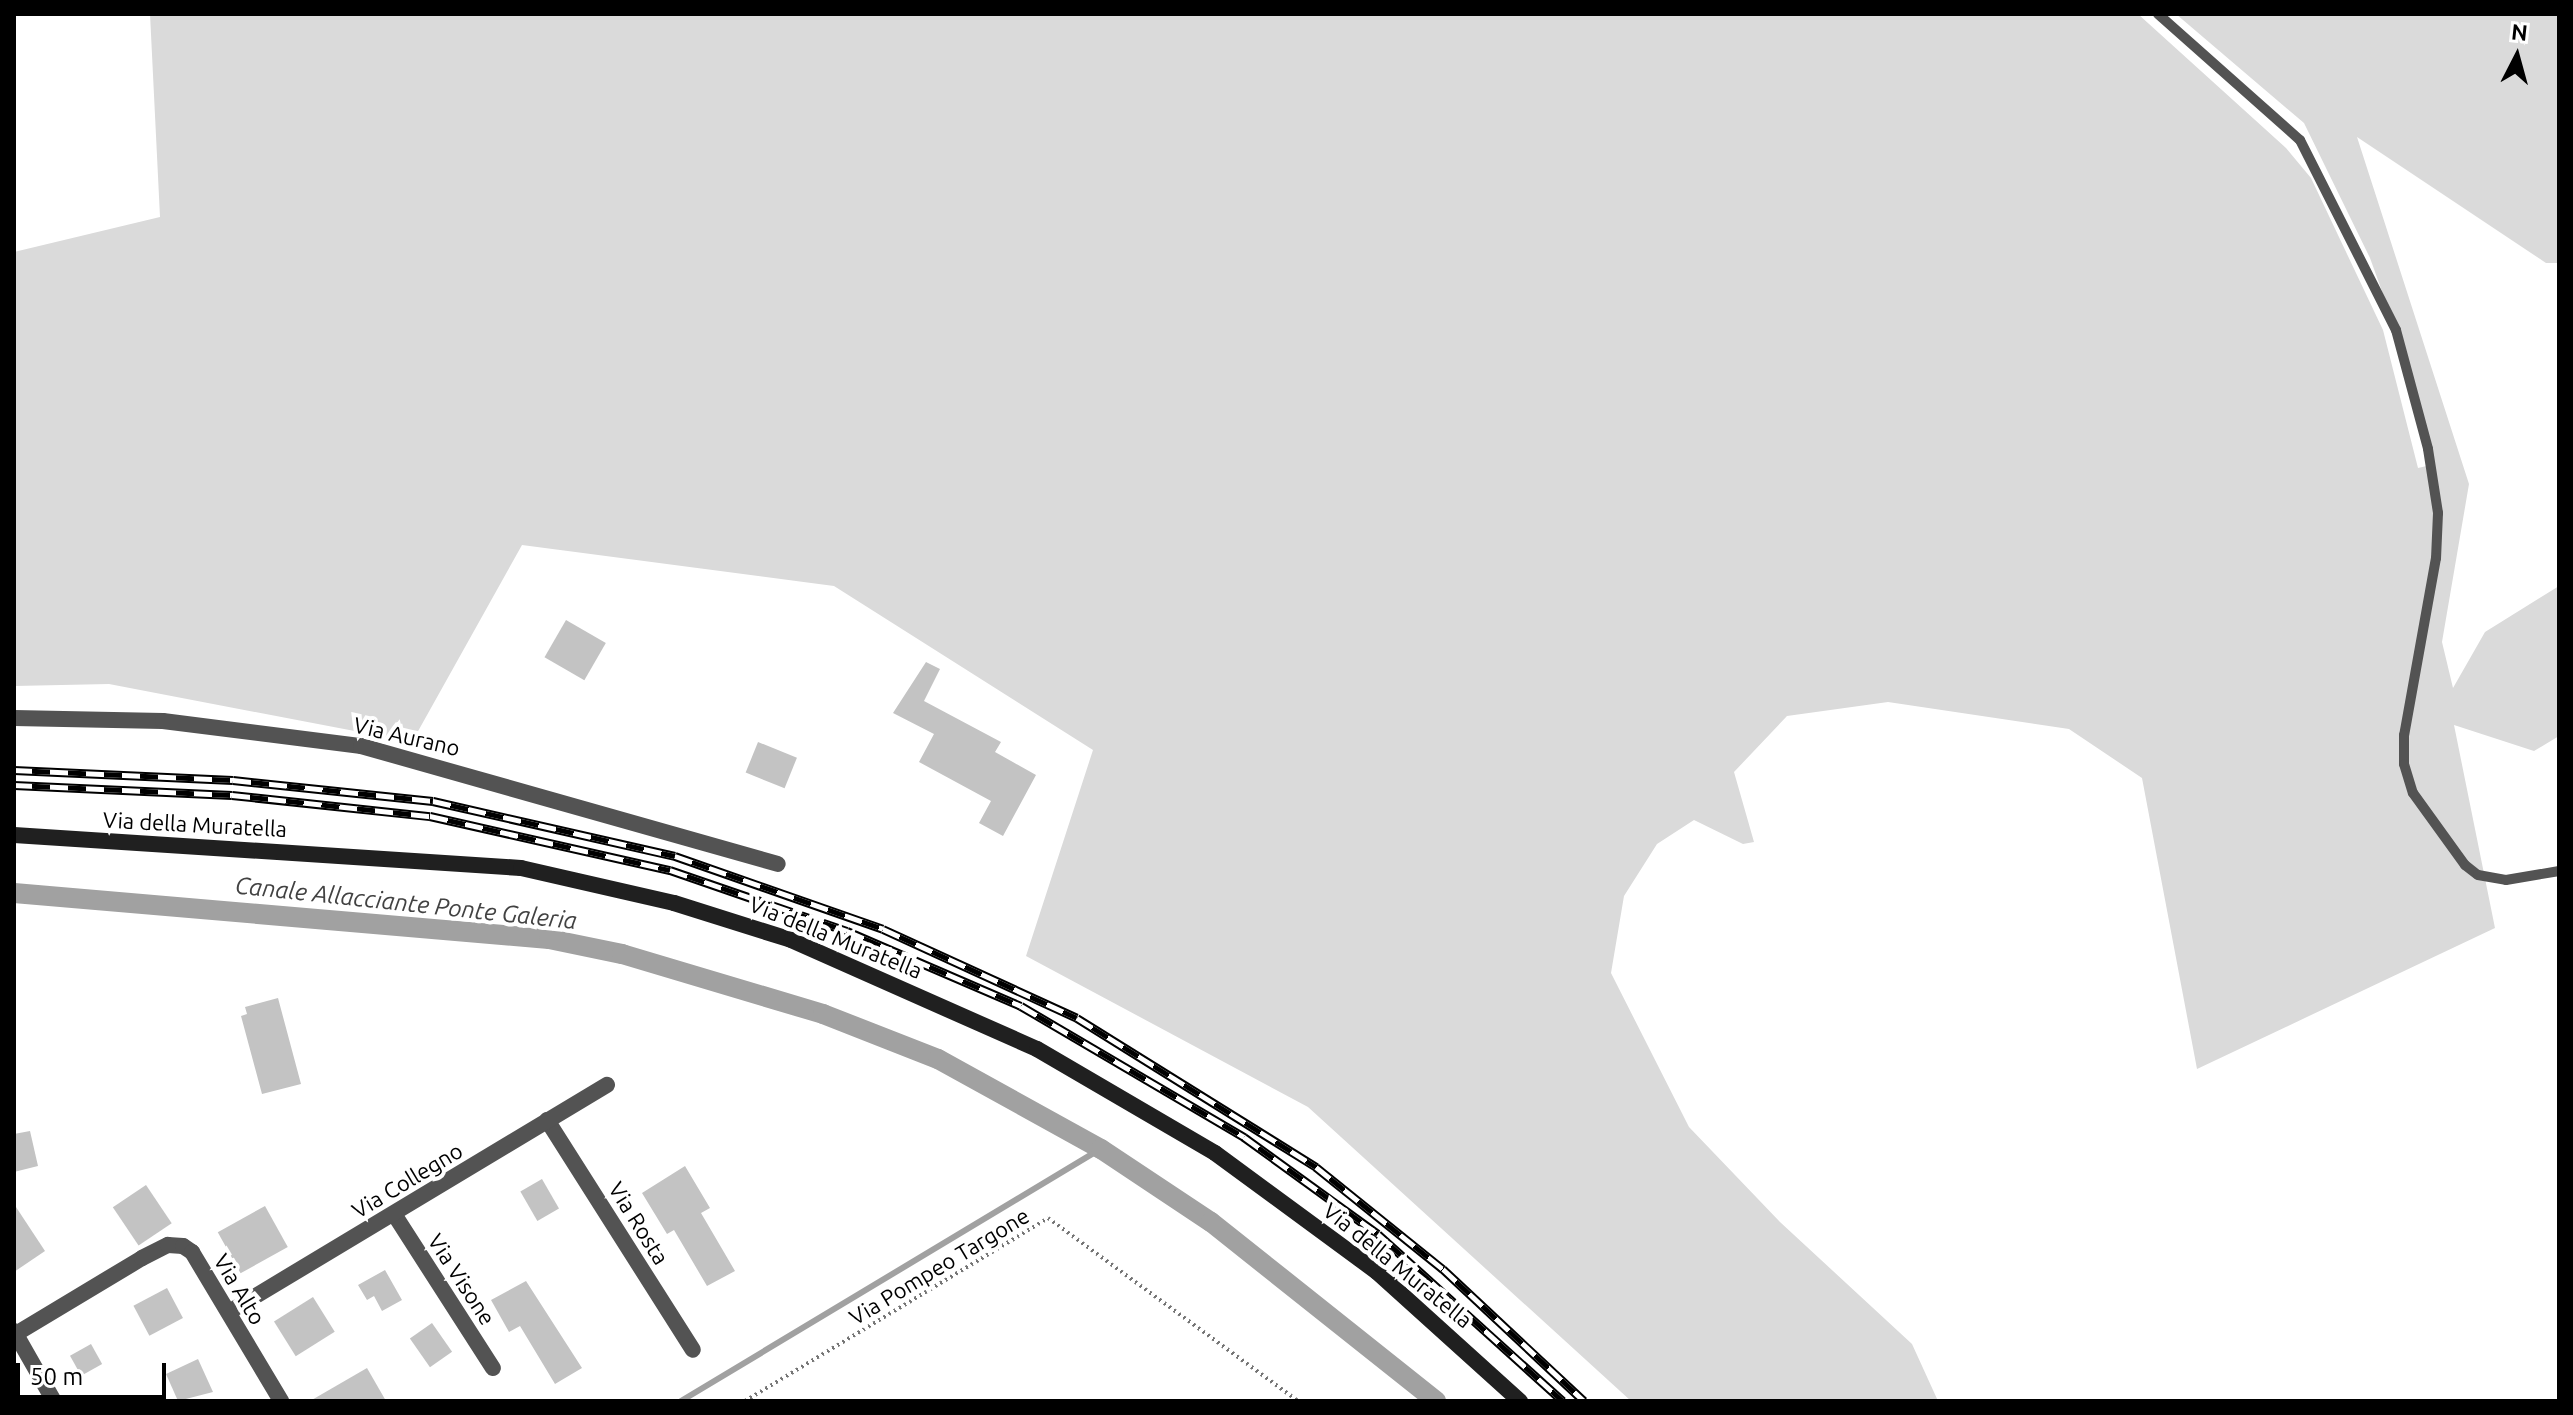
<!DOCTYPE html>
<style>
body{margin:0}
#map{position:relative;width:2573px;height:1415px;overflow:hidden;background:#fff;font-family:Ubuntu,sans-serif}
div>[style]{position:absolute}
.green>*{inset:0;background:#dadada}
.stream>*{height:6px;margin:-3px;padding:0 3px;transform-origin:3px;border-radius:3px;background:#a1a1a1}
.canal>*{height:20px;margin:-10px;padding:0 10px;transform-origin:10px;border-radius:10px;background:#a1a1a1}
.building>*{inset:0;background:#c3c3c3;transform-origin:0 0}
.path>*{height:4px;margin-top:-2px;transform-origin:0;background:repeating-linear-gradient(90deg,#757575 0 2px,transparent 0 6px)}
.lane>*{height:10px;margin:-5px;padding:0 5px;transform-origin:5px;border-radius:5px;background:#535353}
.street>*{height:16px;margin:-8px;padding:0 8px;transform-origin:8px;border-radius:8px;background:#535353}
.secondary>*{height:16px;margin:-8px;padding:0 8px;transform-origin:8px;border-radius:8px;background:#202020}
.rail>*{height:9px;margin-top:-4.5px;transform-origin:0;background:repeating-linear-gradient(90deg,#fff 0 18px,#000 0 36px);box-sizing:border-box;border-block:2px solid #000}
span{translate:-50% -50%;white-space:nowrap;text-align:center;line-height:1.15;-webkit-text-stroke:8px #fff;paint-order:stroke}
.street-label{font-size:22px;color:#000}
.water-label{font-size:24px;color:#424242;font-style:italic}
.frame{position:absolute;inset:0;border:16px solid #000;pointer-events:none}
.north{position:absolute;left:2477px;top:16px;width:80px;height:80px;-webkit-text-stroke:6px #fff;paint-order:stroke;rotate:6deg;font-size:22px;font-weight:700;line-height:32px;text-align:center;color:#000}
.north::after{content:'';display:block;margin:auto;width:28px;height:36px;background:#000;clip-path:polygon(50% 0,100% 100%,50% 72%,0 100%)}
.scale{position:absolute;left:16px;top:1363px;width:150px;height:36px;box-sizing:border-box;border:4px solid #000;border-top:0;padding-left:10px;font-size:24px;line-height:28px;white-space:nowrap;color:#000;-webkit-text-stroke:6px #fff;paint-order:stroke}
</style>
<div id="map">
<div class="green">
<div style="clip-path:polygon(150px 14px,2138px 14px,2286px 148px,2311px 178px,2383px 330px,2418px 468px,2431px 465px,2405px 355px,2370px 258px,2304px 123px,2176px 14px,2559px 14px,2559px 263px,2546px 263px,2357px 137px,2469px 484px,2442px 642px,2453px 688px,2485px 632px,2559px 586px,2559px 736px,2534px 751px,2454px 725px,2495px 928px,2197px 1069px,2142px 778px,2069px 729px,1888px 702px,1787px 716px,1734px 772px,1754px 842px,1743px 844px,1694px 820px,1657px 844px,1624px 896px,1611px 973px,1689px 1127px,1780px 1222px,1912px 1344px,1938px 1401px,1631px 1401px,1308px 1107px,1026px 956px,1093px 750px,834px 586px,522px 545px,412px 742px,109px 684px,14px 686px,14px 252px,160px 217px)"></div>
</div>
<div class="stream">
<div style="left:681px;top:1401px;width:490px;rotate:-31deg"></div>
</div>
<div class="canal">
<div style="left:14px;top:893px;width:537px;rotate:4.91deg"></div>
<div style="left:549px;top:939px;width:75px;rotate:11.6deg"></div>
<div style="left:622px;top:954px;width:210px;rotate:16.6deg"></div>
<div style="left:823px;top:1014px;width:123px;rotate:21.4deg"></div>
<div style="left:938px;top:1059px;width:186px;rotate:28.9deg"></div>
<div style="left:1101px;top:1149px;width:132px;rotate:33.6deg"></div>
<div style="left:1211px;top:1222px;width:288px;rotate:38.5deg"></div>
</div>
<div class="building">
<div style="left:566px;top:620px;width:46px;height:43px;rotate:30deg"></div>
<div style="clip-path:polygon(926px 662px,940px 669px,924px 701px,1001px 742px,995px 752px,1036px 775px,1003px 836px,979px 823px,991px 801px,919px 762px,934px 734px,893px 713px)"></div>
<div style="left:758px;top:742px;width:42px;height:33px;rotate:22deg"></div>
<div style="clip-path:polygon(278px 998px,301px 1084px,262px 1094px,241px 1016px,247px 1014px,245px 1007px)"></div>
<div style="clip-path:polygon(30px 1131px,38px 1166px,14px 1172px,14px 1134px)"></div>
<div style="clip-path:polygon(685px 1166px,710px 1208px,701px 1213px,735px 1271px,707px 1286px,674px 1230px,667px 1234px,642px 1193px)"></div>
<div style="left:542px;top:1179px;width:34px;height:25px;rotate:60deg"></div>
<div style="left:146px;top:1185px;width:46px;height:40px;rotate:56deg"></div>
<div style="clip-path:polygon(14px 1204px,45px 1251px,14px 1272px)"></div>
<div style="left:265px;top:1206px;width:47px;height:54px;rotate:61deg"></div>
<div style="clip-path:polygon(385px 1270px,402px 1300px,382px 1311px,374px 1296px,367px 1300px,358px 1285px)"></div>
<div style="clip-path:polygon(526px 1281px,582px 1368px,555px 1384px,520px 1326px,509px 1332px,491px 1300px)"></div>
<div style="left:167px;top:1288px;width:34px;height:38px;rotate:62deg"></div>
<div style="left:313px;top:1297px;width:41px;height:46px;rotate:58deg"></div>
<div style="left:432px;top:1323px;width:35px;height:27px;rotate:55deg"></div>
<div style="left:91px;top:1344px;width:23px;height:24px;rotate:61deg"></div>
<div style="clip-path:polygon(198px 1359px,213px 1392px,178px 1401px,166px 1374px)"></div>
<div style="clip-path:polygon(367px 1368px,386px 1401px,310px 1401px)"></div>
</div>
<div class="path">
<div style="left:745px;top:1401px;width:354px;rotate:-31.1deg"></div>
<div style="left:1048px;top:1218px;width:310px;rotate:36.2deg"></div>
</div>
<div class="lane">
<div style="left:2158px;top:14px;width:190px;rotate:41.6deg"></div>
<div style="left:2300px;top:140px;width:213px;rotate:63.2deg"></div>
<div style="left:2396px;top:330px;width:123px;rotate:74.9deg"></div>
<div style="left:2428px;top:449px;width:65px;rotate:81.1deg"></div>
<div style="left:2438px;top:513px;width:45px;rotate:92.5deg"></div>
<div style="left:2436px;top:558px;width:180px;rotate:100.2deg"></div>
<div style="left:2404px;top:735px;width:29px;rotate:90deg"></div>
<div style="left:2404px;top:764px;width:30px;rotate:73deg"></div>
<div style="left:2413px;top:793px;width:89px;rotate:54.2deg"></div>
<div style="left:2465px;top:865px;width:16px;rotate:38deg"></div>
<div style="left:2478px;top:875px;width:28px;rotate:10deg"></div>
<div style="left:2506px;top:880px;width:54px;rotate:-9.6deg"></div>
</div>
<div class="street">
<div style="left:14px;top:718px;width:149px;rotate:1.2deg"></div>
<div style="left:163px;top:721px;width:200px;rotate:7.2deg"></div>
<div style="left:361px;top:746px;width:433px;rotate:15.8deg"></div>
<div style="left:547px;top:1120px;width:272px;rotate:57.6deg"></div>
<div style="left:394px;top:1214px;width:183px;rotate:57.3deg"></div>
<div style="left:229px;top:1312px;width:441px;rotate:-31deg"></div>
<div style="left:14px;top:1331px;width:81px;rotate:60.3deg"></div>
<div style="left:14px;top:1335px;width:149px;rotate:-31deg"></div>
<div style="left:142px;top:1258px;width:29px;rotate:-27deg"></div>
<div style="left:168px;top:1245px;width:15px;rotate:4deg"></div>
<div style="left:183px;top:1246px;width:11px;rotate:34deg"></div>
<div style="left:192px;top:1252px;width:174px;rotate:59.1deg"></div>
</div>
<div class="secondary">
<div style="left:14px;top:835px;width:508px;rotate:3.72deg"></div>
<div style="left:521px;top:868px;width:157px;rotate:12.9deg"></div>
<div style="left:674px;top:903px;width:123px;rotate:17.5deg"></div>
<div style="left:791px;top:940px;width:269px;rotate:23.9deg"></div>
<div style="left:1037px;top:1049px;width:206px;rotate:30.3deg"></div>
<div style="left:1215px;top:1153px;width:201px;rotate:36.3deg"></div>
<div style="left:1377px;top:1272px;width:193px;rotate:42.1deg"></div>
</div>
<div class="rail">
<div style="left:14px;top:770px;width:219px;rotate:2.6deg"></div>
<div style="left:233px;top:780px;width:201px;rotate:6deg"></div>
<div style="left:433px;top:801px;width:248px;rotate:12.8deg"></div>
<div style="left:675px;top:856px;width:220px;rotate:19.3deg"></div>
<div style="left:883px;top:929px;width:213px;rotate:24.6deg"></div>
<div style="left:1077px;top:1018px;width:282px;rotate:31.9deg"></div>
<div style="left:1316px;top:1167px;width:163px;rotate:38.8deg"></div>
<div style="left:1443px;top:1269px;width:193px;rotate:43.1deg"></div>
<div style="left:14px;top:785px;width:218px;rotate:2.6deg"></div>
<div style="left:232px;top:795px;width:199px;rotate:6.1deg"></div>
<div style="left:430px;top:816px;width:246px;rotate:12.7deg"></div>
<div style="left:670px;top:870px;width:187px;rotate:19deg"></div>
<div style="left:847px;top:931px;width:189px;rotate:23.3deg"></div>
<div style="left:1021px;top:1006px;width:259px;rotate:30.4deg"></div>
<div style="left:1244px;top:1137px;width:165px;rotate:35.9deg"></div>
<div style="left:1378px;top:1234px;width:249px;rotate:42.1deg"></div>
</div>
<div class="street-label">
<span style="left:407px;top:736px;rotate:13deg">Via Aurano</span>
<span style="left:195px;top:824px;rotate:3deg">Via della Muratella</span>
<span style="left:836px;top:937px;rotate:22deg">Via della Muratella</span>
<span style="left:407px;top:1180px;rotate:-31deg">Via Collegno</span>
<span style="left:639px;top:1223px;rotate:58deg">Via Rosta</span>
<span style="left:1398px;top:1265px;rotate:39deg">Via della Muratella</span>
<span style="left:939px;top:1266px;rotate:-31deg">Via Pompeo Targone</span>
<span style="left:462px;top:1279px;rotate:57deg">Via Visone</span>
<span style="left:240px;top:1289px;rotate:59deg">Via Alto</span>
</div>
<div class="water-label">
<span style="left:406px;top:903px;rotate:6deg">Canale Allacciante Ponte Galeria</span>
</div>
<div class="frame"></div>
<div class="north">N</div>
<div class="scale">50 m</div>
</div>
